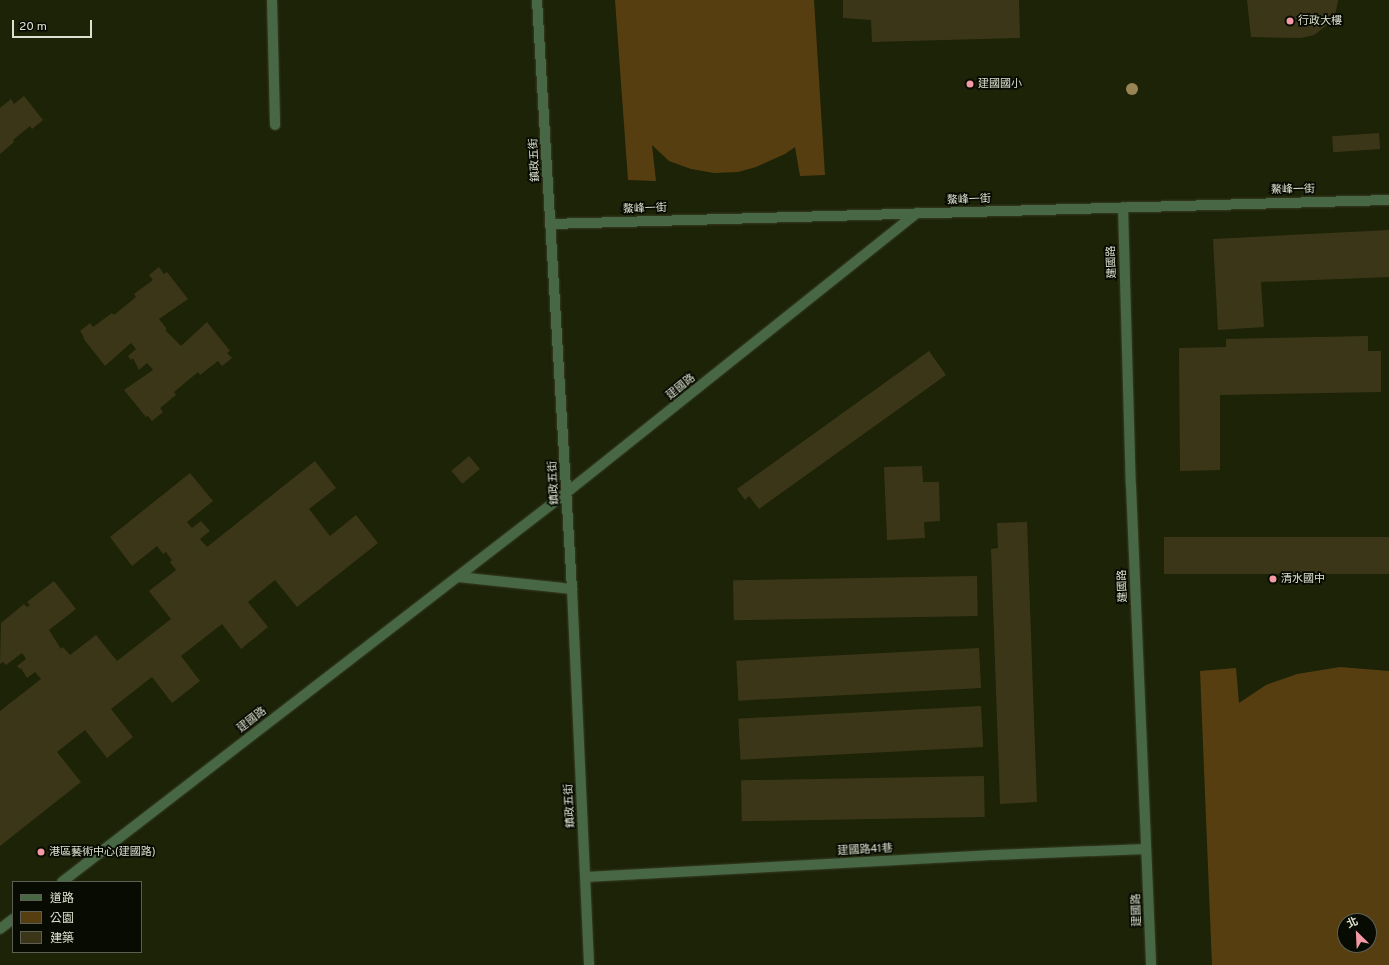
<!DOCTYPE html>
<meta charset="utf-8">
<style>
body{margin:0}
#map{position:relative;width:1389px;height:965px;overflow:hidden;background:#1c2307;font-family:Overpass,"Noto Sans TC",sans-serif}
div>[style]{position:absolute}
.green>*{inset:0;background:#573e11}
.building>*{inset:0;background:#3c3619;transform-origin:0 0}
.roads{filter:drop-shadow(0 0 1px #373d23) drop-shadow(0 0 1px #373d23)}
.minor>*{height:10px;margin:-5px;padding:0 5px;transform-origin:5px;border-radius:5px;background:#476745}
.trees>*{width:12px;height:12px;margin:-6px;border-radius:50%;background:#988455}
.dots>*{width:11px;height:11px;translate:-50% -50%;box-sizing:border-box;border:2px solid #080b02;border-radius:50%}
span{translate:-50% -50%;white-space:nowrap;text-align:center;line-height:1.15;-webkit-text-stroke:3.5px #080b02;paint-order:stroke}
.poi-label{font-size:11px;color:#dbe0cf}
.left{translate:0 -50%;text-align:left}
.street-label{font-size:11px;color:#dbe0cf}
.legend{position:absolute;left:12px;top:881px;width:130px;height:72px;box-sizing:border-box;background:#080b02;border:1px solid #5c6054;margin:0;padding:5px 7px;list-style:none;font-size:12px;color:#dbe0cf}
.legend li{display:flex;align-items:center;gap:8px;height:20px}
.legend b{width:20px;border:1px solid #5c6054}
.north{position:absolute;left:1337px;top:913px;width:40px;height:40px;box-sizing:border-box;background:#080b02;border:1px solid #5c6054;border-radius:50%;rotate:336deg;font-size:11px;font-weight:700;line-height:16px;text-align:center;color:#dbe0cf}
.north::after{content:'';display:block;margin:auto;width:14px;height:18px;background:#f49aa4;clip-path:polygon(50% 0,100% 100%,50% 72%,0 100%)}
.scale{position:absolute;left:12px;top:20px;width:80px;height:18px;box-sizing:border-box;border:2px solid #dbe0cf;border-top:0;padding-left:5px;font-size:12px;line-height:14px;white-space:nowrap;color:#dbe0cf;-webkit-text-stroke:3px #080b02;paint-order:stroke}
</style>
<div id="map">
<div class="green">
<div style="clip-path:polygon(615px 0,814px 0,825px 175px,800px 176px,795px 147px,785px 154px,756px 167px,738px 172px,714px 173px,691px 169px,669px 161px,652px 145px,656px 181px,628px 180px)"></div>
<div style="clip-path:polygon(evenodd,1340px 667px,1389px 671px,1389px 965px,1212px 965px,1200px 671px,1236px 668px,1239px 703px,1266px 685px,1297px 674px,1340px 667px,1345px 921px,1369px 921px,1369px 945px,1345px 945px,1345px 921px)"></div>
</div>
<div class="building">
<div style="clip-path:polygon(843px 0,1019px 0,1020px 38px,872px 42px,871px 20px,843px 18px)"></div>
<div style="clip-path:polygon(1247px 0,1338px 0,1338px 1px,1335px 15px,1326px 26px,1314px 35px,1301px 38px,1251px 37px)"></div>
<div style="clip-path:polygon(24px 96px,43px 120px,32px 129px,30px 126px,13px 140px,14px 142px,0 154px,0 108px,11px 99px,14px 104px)"></div>
<div style="left:1379px;top:133px;width:16px;height:47px;rotate:86deg"></div>
<div style="clip-path:polygon(1389px 230px,1389px 277px,1261px 282px,1264px 327px,1218px 330px,1213px 239px)"></div>
<div style="clip-path:polygon(159px 267px,164px 274px,167px 272px,188px 299px,159px 319px,167px 329px,165px 330px,181px 346px,207px 322px,230px 351px,227px 353px,232px 358px,222px 366px,218px 361px,200px 375px,198px 372px,174px 392px,176px 395px,160px 408px,163px 412px,152px 421px,148px 416px,146px 417px,124px 390px,153px 370px,147px 363px,139px 370px,133px 358px,131px 360px,128px 356px,136px 349px,131px 343px,105px 366px,83px 338px,84px 337px,80px 331px,90px 323px,93px 327px,112px 313px,114px 315px,136px 297px,134px 294px,153px 280px,149px 275px)"></div>
<div style="clip-path:polygon(1368px 336px,1368px 351px,1381px 351px,1381px 392px,1220px 395px,1220px 470px,1180px 471px,1179px 348px,1226px 347px,1226px 339px)"></div>
<div style="clip-path:polygon(929px 351px,946px 375px,759px 509px,749px 496px,745px 500px,737px 489px)"></div>
<div style="left:469px;top:456px;width:17px;height:23px;rotate:50deg"></div>
<div style="clip-path:polygon(315px 461px,336px 488px,309px 509px,330px 536px,356px 515px,378px 543px,297px 607px,275px 580px,248px 602px,268px 627px,241px 649px,222px 624px,181px 656px,200px 681px,172px 703px,152px 677px,111px 709px,133px 737px,107px 758px,85px 730px,57px 752px,81px 782px,0 846px,0 711px,41px 679px,35px 672px,27px 678px,21px 668px,20px 669px,17px 666px,26px 659px,22px 653px,6px 665px,3px 662px,0 664px,1px 623px,24px 604px,27px 607px,30px 605px,27px 602px,54px 581px,76px 609px,49px 630px,61px 649px,63px 647px,70px 655px,96px 635px,117px 661px,171px 619px,149px 591px,176px 570px,170px 562px,172px 560px,166px 552px,163px 554px,157px 546px,132px 566px,110px 537px,190px 473px,213px 501px,187px 522px,192px 528px,201px 521px,210px 531px,200px 539px,207px 547px)"></div>
<div style="clip-path:polygon(922px 466px,923px 482px,939px 482px,940px 521px,924px 522px,925px 538px,887px 540px,884px 467px)"></div>
<div style="clip-path:polygon(1027px 522px,1037px 802px,1000px 804px,991px 549px,998px 548px,997px 523px)"></div>
<div style="left:1389px;top:537px;width:37px;height:225px;rotate:90deg"></div>
<div style="left:977px;top:576px;width:40px;height:244px;rotate:89deg"></div>
<div style="left:979px;top:648px;width:40px;height:243px;rotate:87deg"></div>
<div style="left:981px;top:706px;width:41px;height:243px;rotate:87deg"></div>
<div style="left:984px;top:776px;width:41px;height:243px;rotate:89deg"></div>
</div>
<div class="roads">
<div class="minor">
<div style="left:272px;top:0;width:125px;rotate:88.6deg"></div>
<div style="left:537px;top:0;width:590px;rotate:86.6deg"></div>
<div style="left:572px;top:589px;width:376px;rotate:87.4deg"></div>
<div style="left:1123px;top:207px;width:278px;rotate:88.4deg"></div>
<div style="left:1131px;top:485px;width:480px;rotate:87.6deg"></div>
<div style="left:550px;top:224px;width:839px;rotate:-1.64deg"></div>
<div style="left:458px;top:577px;width:115px;rotate:6deg"></div>
<div style="left:586px;top:877px;width:409px;rotate:-3.1deg"></div>
<div style="left:994px;top:855px;width:152px;rotate:-2.3deg"></div>
<div style="left:62px;top:882px;width:637px;rotate:-37.66deg"></div>
<div style="left:566px;top:493px;width:449px;rotate:-38.6deg"></div>
<div style="left:0;top:929px;width:16px;rotate:-38deg"></div>
</div>
</div>
<div class="trees">
<div style="left:1132px;top:89px"></div>
</div>
<div class="dots">
<div style="left:1290px;top:21px;background:#f49aa4"></div>
<div style="left:970px;top:84px;background:#f49aa4"></div>
<div style="left:1273px;top:579px;background:#f49aa4"></div>
<div style="left:41px;top:852px;background:#f49aa4"></div>
</div>
<div class="poi-label">
<span class="left" style="left:1298px;top:21px">行政大樓</span>
<span class="left" style="left:978px;top:84px">建國國小</span>
<span class="left" style="left:1281px;top:579px">清水國中</span>
<span class="left" style="left:49px;top:852px">港區藝術中心(建國路)</span>
</div>
<div class="street-label">
<span style="left:535px;top:160px;rotate:-93deg">鎮政五街</span>
<span style="left:1293px;top:190px;rotate:-1deg">鰲峰一街</span>
<span style="left:969px;top:200px;rotate:-2deg">鰲峰一街</span>
<span style="left:645px;top:209px;rotate:-2deg">鰲峰一街</span>
<span style="left:1112px;top:262px;rotate:-92deg">建國路</span>
<span style="left:681px;top:387px;rotate:-39deg">建國路</span>
<span style="left:554px;top:483px;rotate:-93deg">鎮政五街</span>
<span style="left:1123px;top:586px;rotate:-92deg">建國路</span>
<span style="left:252px;top:720px;rotate:-38deg">建國路</span>
<span style="left:570px;top:806px;rotate:-93deg">鎮政五街</span>
<span style="left:865px;top:850px;rotate:-3deg">建國路41巷</span>
<span style="left:1137px;top:910px;rotate:-92deg">建國路</span>
</div>
<ul class="legend">
<li><b style="height:5px;background:#476745"></b>道路</li>
<li><b style="height:11px;background:#573e11"></b>公園</li>
<li><b style="height:11px;background:#3c3619"></b>建築</li>
</ul>
<div class="north">北</div>
<div class="scale">20 m</div>
</div>
